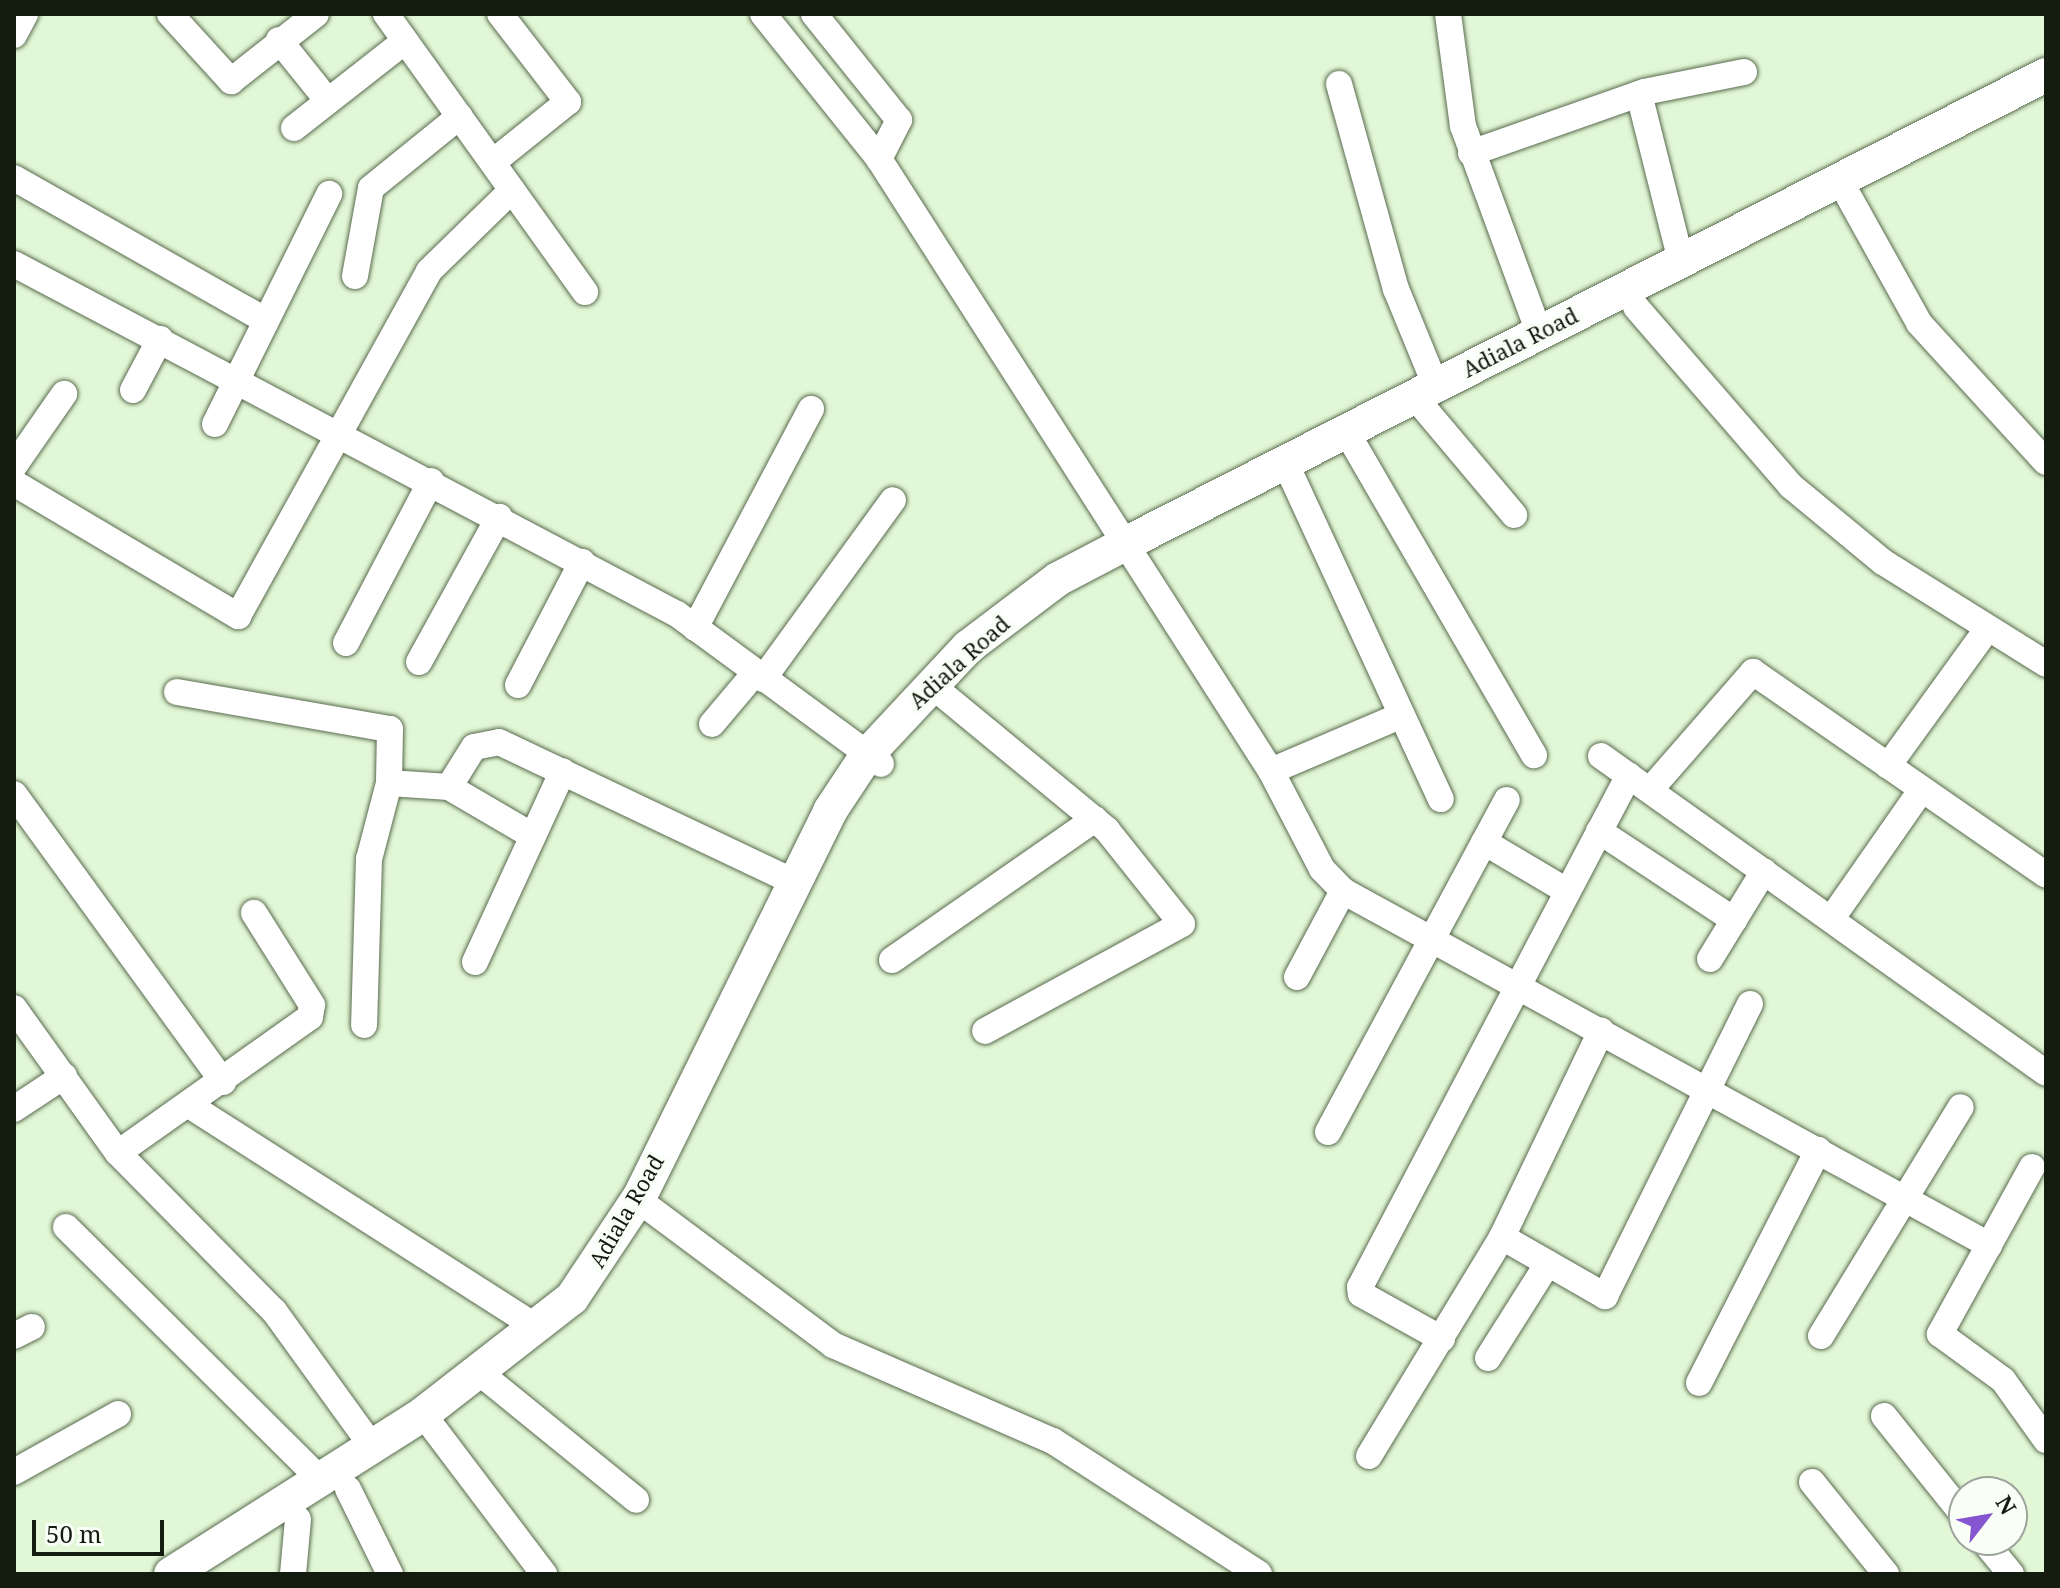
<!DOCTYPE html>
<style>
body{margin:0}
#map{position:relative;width:2060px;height:1588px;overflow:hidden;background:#e2f7d6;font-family:"Noto Serif",serif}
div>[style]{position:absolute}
.roads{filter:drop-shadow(0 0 2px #596b4f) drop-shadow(0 0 2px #596b4f)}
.minor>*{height:26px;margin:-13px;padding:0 13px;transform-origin:13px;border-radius:13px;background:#fff}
.major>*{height:34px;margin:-17px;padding:0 17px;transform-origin:17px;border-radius:17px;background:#fff}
span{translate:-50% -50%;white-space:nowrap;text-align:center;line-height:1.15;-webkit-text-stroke:8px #f9fef7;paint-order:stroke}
.street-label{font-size:22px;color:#141c10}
.frame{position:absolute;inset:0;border:16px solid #141c10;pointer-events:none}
.north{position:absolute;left:1948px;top:1476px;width:80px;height:80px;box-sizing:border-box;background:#f9fef7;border:2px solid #9da49b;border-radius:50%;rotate:59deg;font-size:22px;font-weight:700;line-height:32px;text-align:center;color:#141c10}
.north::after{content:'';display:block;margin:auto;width:28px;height:36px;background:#8556cf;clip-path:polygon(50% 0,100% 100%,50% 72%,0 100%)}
.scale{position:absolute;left:32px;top:1520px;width:132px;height:36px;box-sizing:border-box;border:4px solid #141c10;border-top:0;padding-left:10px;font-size:24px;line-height:28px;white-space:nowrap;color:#141c10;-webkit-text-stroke:6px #f9fef7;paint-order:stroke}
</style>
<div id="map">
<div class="roads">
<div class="minor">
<div style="left:170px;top:14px;width:91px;rotate:47.7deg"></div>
<div style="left:231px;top:81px;width:108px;rotate:-38.2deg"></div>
<div style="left:386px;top:14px;width:342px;rotate:54.4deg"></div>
<div style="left:763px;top:14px;width:186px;rotate:51.3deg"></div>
<div style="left:879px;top:159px;width:727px;rotate:57.36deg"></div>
<div style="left:1271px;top:771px;width:110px;rotate:62.5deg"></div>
<div style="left:1322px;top:869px;width:30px;rotate:46deg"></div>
<div style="left:1343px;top:891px;width:737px;rotate:28.72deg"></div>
<div style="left:814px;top:14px;width:136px;rotate:51.3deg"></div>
<div style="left:899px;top:120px;width:44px;rotate:117.1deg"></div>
<div style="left:1448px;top:14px;width:113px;rotate:82.4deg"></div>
<div style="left:1463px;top:126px;width:221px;rotate:69.8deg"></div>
<div style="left:14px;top:35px;width:24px;rotate:-62deg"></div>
<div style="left:279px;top:40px;width:78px;rotate:51.2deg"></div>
<div style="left:1339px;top:84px;width:213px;rotate:74.5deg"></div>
<div style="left:1396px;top:289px;width:103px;rotate:67.7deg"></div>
<div style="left:1639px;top:94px;width:172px;rotate:75.9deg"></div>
<div style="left:294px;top:128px;width:141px;rotate:-38.1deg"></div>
<div style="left:1471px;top:153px;width:183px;rotate:-19.4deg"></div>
<div style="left:1644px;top:92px;width:102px;rotate:-11.3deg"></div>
<div style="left:493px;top:162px;width:96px;rotate:-38.7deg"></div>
<div style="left:568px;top:102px;width:111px;rotate:-127.7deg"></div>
<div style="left:14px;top:178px;width:288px;rotate:29.5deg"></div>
<div style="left:1849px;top:197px;width:144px;rotate:60.9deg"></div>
<div style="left:1919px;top:323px;width:188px;rotate:47.6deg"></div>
<div style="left:14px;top:264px;width:750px;rotate:27.83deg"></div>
<div style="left:677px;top:614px;width:253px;rotate:36.3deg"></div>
<div style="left:355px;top:276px;width:89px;rotate:-79.7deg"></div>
<div style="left:371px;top:188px;width:114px;rotate:-39deg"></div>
<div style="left:1636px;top:307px;width:237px;rotate:49.1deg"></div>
<div style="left:1791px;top:486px;width:119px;rotate:39.6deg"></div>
<div style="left:1883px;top:562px;width:192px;rotate:32deg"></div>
<div style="left:133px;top:390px;width:58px;rotate:-62.1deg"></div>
<div style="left:1424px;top:408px;width:140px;rotate:49.9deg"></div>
<div style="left:215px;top:424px;width:257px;rotate:-63.6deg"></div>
<div style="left:1353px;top:443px;width:361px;rotate:59.9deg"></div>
<div style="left:14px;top:466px;width:88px;rotate:-55.2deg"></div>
<div style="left:1291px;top:475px;width:357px;rotate:65.2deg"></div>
<div style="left:14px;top:483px;width:261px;rotate:30.7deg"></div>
<div style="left:238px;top:616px;width:394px;rotate:-61deg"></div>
<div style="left:429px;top:271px;width:116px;rotate:-44.3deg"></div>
<div style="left:695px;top:628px;width:248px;rotate:-62.1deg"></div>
<div style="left:346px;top:643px;width:183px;rotate:-62.3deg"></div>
<div style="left:419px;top:662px;width:166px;rotate:-61.1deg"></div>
<div style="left:763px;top:679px;width:221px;rotate:-54deg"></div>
<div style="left:518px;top:685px;width:139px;rotate:-62.5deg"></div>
<div style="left:177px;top:692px;width:216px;rotate:9.9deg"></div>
<div style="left:390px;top:729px;width:54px;rotate:91.1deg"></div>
<div style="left:389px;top:783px;width:79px;rotate:104.7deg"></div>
<div style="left:369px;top:859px;width:166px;rotate:91.7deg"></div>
<div style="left:941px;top:693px;width:215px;rotate:39.5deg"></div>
<div style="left:1107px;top:830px;width:120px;rotate:51.4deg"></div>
<div style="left:1182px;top:924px;width:224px;rotate:151.5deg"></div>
<div style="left:712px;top:724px;width:67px;rotate:-49.9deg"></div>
<div style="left:1601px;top:756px;width:546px;rotate:35.46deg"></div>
<div style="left:1888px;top:766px;width:170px;rotate:-54.1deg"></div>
<div style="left:1271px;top:771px;width:142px;rotate:-23.1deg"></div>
<div style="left:389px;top:783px;width:60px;rotate:3.8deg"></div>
<div style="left:449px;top:787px;width:97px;rotate:30.3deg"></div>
<div style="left:449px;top:787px;width:47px;rotate:-58deg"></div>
<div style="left:474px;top:747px;width:25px;rotate:-11deg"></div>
<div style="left:499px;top:742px;width:322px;rotate:25.4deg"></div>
<div style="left:1650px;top:790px;width:157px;rotate:-48.9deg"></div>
<div style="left:1753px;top:672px;width:356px;rotate:34.7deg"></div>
<div style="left:14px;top:794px;width:356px;rotate:54deg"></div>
<div style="left:1599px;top:831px;width:162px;rotate:33.4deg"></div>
<div style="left:1484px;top:842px;width:96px;rotate:30.6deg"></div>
<div style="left:1832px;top:918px;width:157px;rotate:-55.1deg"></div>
<div style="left:1710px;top:959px;width:103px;rotate:-58.5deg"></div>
<div style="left:892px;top:960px;width:247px;rotate:-34.8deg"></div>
<div style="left:475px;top:962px;width:210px;rotate:-65.3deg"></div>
<div style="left:1297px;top:977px;width:98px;rotate:-61.9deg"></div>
<div style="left:14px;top:1008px;width:178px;rotate:54.4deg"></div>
<div style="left:118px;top:1153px;width:222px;rotate:45.4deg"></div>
<div style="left:274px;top:1311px;width:169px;rotate:54.1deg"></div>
<div style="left:189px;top:1105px;width:414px;rotate:32.6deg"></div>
<div style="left:14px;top:1109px;width:60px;rotate:-33.4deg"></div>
<div style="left:1328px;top:1132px;width:377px;rotate:-61.7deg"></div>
<div style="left:118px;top:1153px;width:235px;rotate:-35.3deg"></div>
<div style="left:310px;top:1017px;width:12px;rotate:-81deg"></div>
<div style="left:312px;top:1005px;width:109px;rotate:-122.2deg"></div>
<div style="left:2032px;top:1167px;width:191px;rotate:118.9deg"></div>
<div style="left:1940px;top:1334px;width:78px;rotate:36.1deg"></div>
<div style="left:2003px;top:1380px;width:74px;rotate:54.4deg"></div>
<div style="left:648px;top:1207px;width:231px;rotate:36.7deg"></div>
<div style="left:833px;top:1345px;width:240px;rotate:23.6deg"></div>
<div style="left:1053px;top:1441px;width:245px;rotate:32.8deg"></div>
<div style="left:66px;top:1227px;width:361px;rotate:44.8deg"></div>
<div style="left:1502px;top:1237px;width:119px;rotate:29.8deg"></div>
<div style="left:1605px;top:1296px;width:326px;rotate:-63.6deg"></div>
<div style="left:14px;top:1336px;width:20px;rotate:-27deg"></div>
<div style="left:1821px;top:1336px;width:268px;rotate:-58.6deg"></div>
<div style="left:1442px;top:1339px;width:93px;rotate:-150.9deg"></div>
<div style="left:1361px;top:1294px;width:7px;rotate:-98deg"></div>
<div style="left:1360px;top:1287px;width:578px;rotate:-62.28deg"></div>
<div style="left:1488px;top:1358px;width:112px;rotate:-57.7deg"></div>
<div style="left:480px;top:1373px;width:201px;rotate:39.1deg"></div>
<div style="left:1699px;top:1383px;width:262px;rotate:-62.9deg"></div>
<div style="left:423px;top:1414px;width:201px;rotate:52.9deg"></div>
<div style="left:1884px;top:1416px;width:128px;rotate:51.3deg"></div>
<div style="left:1369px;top:1456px;width:256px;rotate:-58.7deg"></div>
<div style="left:1502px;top:1237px;width:229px;rotate:-64.3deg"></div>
<div style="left:14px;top:1472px;width:119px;rotate:-29.1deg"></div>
<div style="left:1812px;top:1482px;width:118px;rotate:51.2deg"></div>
<div style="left:348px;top:1489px;width:95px;rotate:63.7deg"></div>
<div style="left:1983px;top:1540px;width:44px;rotate:50.5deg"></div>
<div style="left:293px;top:1574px;width:55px;rotate:-84.8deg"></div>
</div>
<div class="major">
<div style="left:171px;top:1574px;width:299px;rotate:-32.4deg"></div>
<div style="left:423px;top:1414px;width:189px;rotate:-37.9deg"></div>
<div style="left:572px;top:1298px;width:123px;rotate:-56.3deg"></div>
<div style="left:640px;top:1196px;width:429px;rotate:-63.7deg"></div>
<div style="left:830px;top:811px;width:67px;rotate:-56.5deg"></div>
<div style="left:867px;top:755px;width:148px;rotate:-46.9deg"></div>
<div style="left:968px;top:647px;width:113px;rotate:-37.1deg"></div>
<div style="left:1058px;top:579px;width:76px;rotate:-27.6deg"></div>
<div style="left:1125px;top:544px;width:1034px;rotate:-26.99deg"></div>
</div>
</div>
<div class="street-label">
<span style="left:1520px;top:342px;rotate:-27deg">Adiala Road</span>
<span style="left:959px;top:662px;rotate:-42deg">Adiala Road</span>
<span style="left:626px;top:1211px;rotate:-60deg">Adiala Road</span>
</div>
<div class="frame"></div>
<div class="north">N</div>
<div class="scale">50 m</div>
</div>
